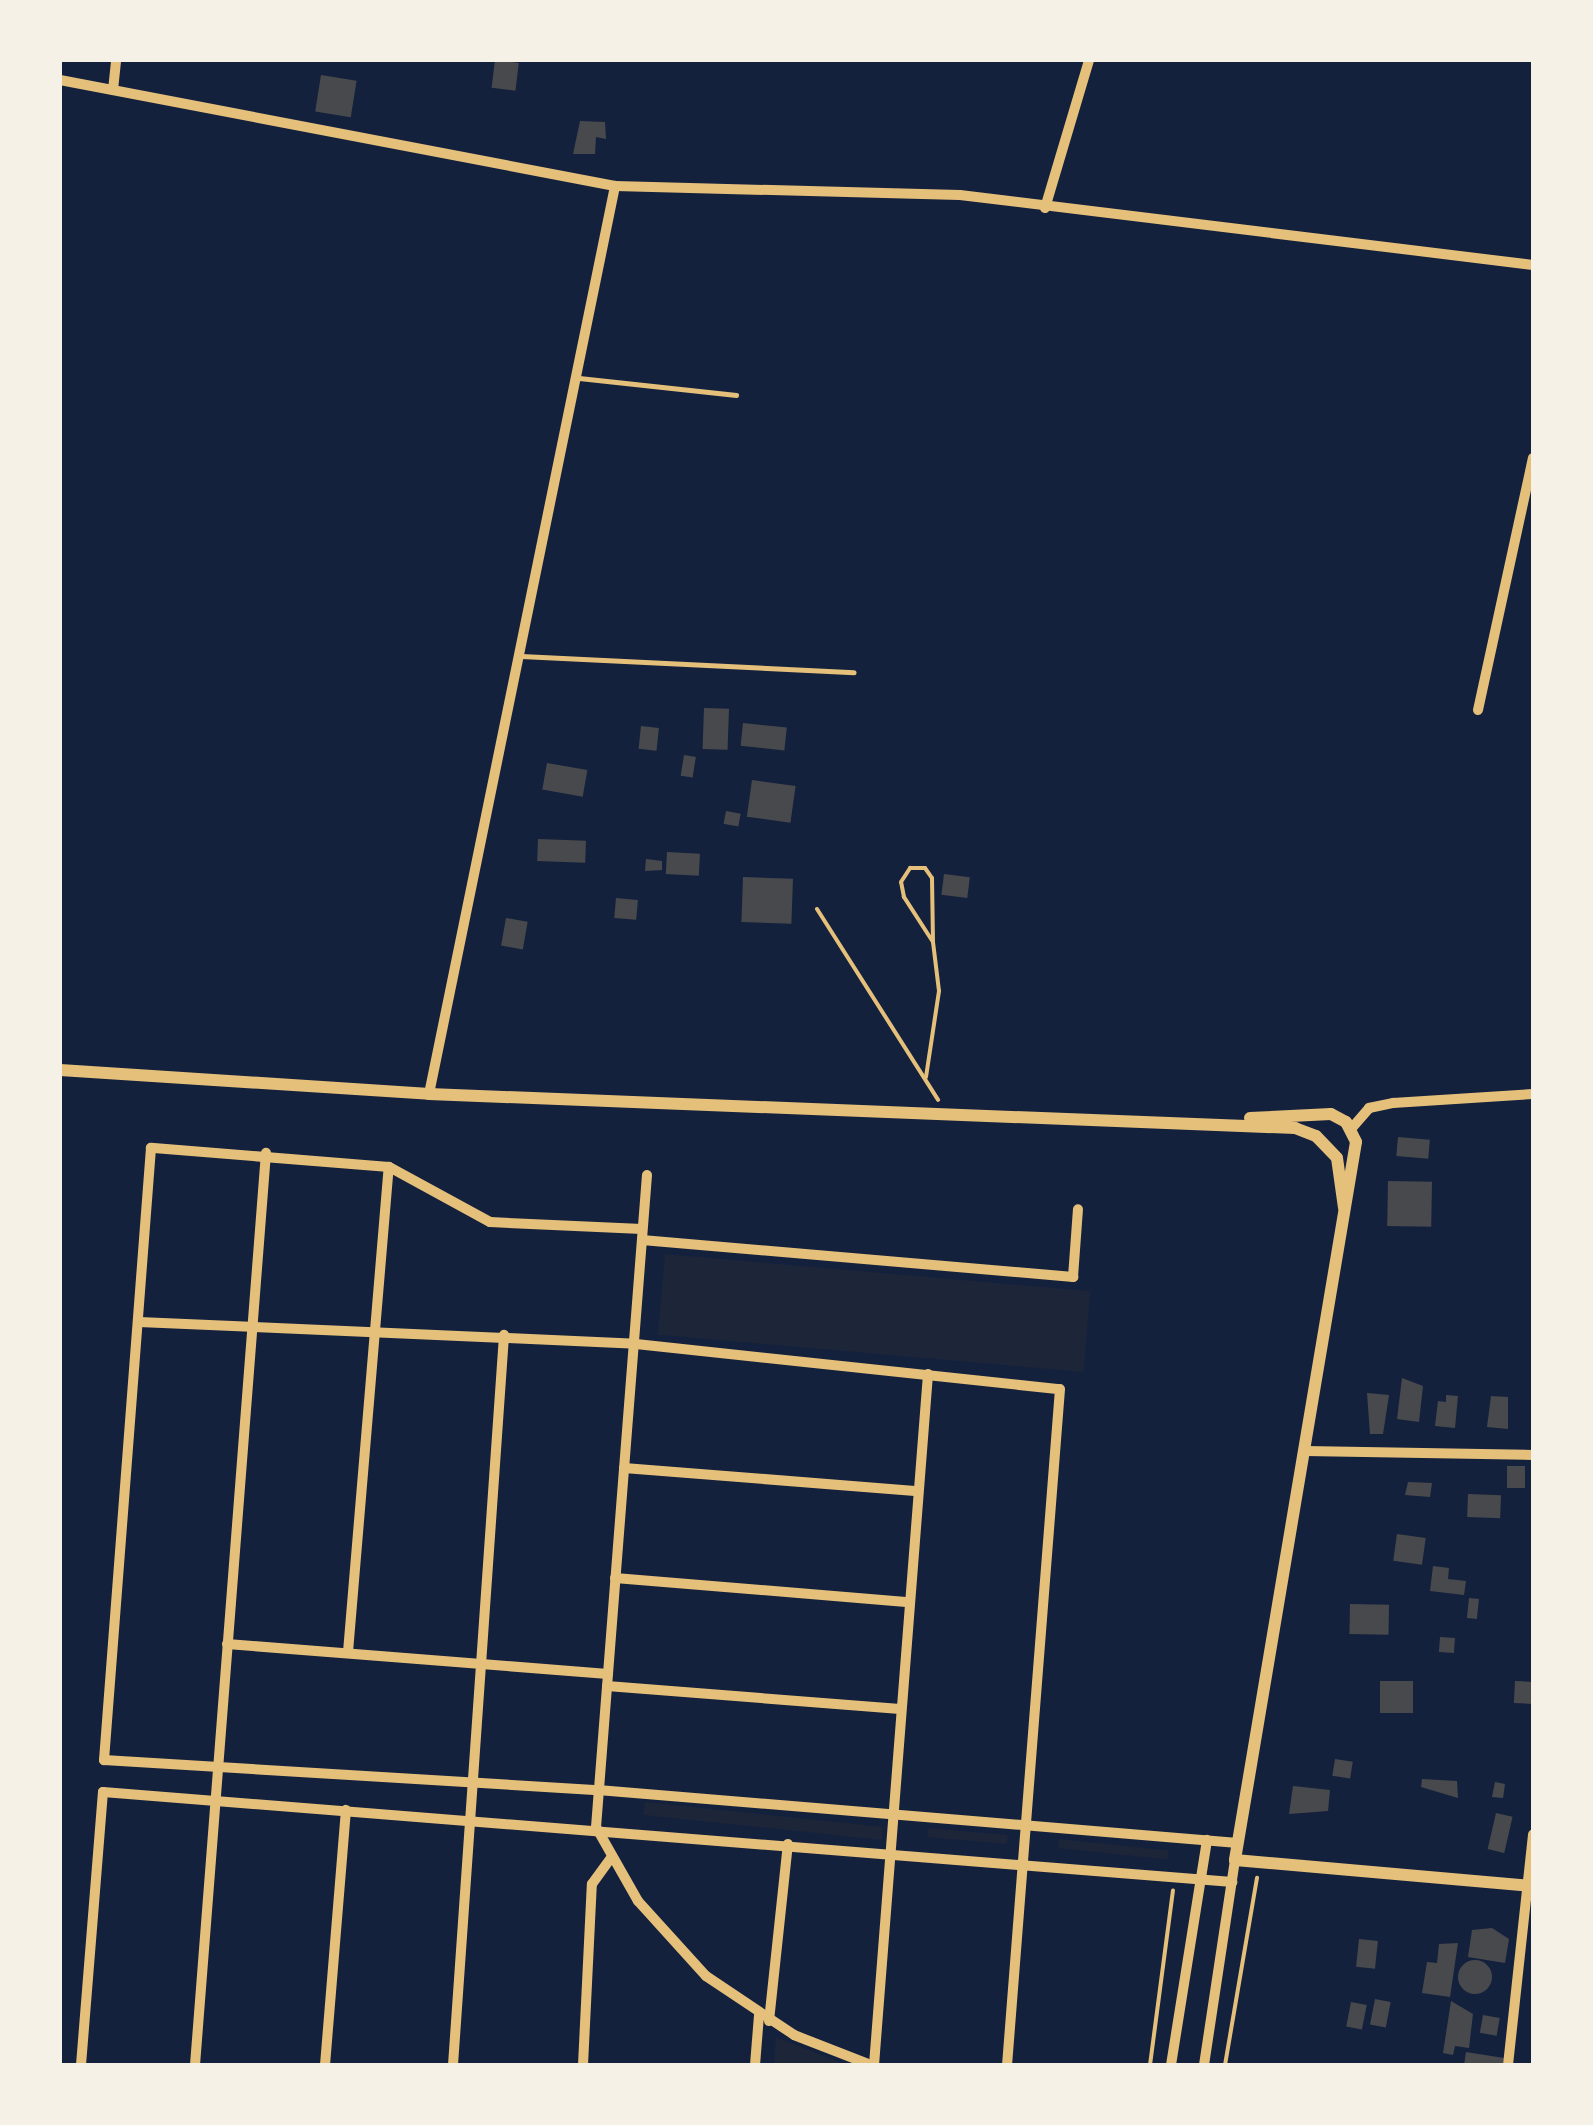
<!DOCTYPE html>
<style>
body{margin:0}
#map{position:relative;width:1593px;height:2125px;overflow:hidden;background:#14213d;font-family:"Sofia Sans Condensed",sans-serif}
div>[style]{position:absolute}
.green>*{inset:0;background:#1d2539;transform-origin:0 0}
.building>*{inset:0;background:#48494c;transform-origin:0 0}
.round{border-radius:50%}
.path>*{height:4px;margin:-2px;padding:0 2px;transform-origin:2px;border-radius:2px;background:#e5c07b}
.service>*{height:5px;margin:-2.5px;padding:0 2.5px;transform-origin:2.5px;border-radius:2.5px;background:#e5c07b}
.minor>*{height:10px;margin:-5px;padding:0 5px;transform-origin:5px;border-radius:5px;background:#e5c07b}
.tertiary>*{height:12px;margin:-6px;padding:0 6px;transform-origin:6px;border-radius:6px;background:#e5c07b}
span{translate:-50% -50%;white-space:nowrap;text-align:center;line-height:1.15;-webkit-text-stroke:10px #f6f1e7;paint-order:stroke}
.frame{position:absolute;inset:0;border:62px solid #f6f1e7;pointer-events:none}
</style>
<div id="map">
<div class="green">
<div style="left:665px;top:1254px;width:427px;height:81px;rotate:5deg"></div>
<div style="left:645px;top:1802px;width:239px;height:13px;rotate:6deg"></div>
<div style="left:928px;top:1828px;width:80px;height:9px;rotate:5deg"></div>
<div style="left:1059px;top:1839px;width:110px;height:9px;rotate:6deg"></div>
<div style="clip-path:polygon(776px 2037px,844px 2064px,846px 2065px,774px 2065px)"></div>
</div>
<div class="building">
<div style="left:495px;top:60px;width:24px;height:28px;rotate:7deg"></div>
<div style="left:321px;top:75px;width:36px;height:37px;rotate:9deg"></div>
<div style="clip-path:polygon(580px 121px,605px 122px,606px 139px,596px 137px,595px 154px,573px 154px)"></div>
<div style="left:704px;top:708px;width:25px;height:41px;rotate:2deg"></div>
<div style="left:743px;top:723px;width:44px;height:23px;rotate:6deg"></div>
<div style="left:641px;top:726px;width:18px;height:23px;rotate:6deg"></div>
<div style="left:684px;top:755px;width:12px;height:21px;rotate:9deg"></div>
<div style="left:547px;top:763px;width:41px;height:27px;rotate:10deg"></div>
<div style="left:752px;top:780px;width:44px;height:37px;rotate:8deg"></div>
<div style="left:726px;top:811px;width:15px;height:13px;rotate:11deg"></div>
<div style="left:538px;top:839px;width:48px;height:22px;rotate:2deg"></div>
<div style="left:667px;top:852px;width:33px;height:22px;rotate:3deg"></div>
<div style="clip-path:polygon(646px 859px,662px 861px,662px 870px,645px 871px)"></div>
<div style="left:944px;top:874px;width:26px;height:21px;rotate:7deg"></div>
<div style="left:743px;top:877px;width:50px;height:45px;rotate:2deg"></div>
<div style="left:616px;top:898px;width:22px;height:20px;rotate:5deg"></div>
<div style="left:506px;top:918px;width:22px;height:28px;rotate:10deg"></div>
<div style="left:1398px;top:1137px;width:32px;height:19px;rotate:5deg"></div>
<div style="left:1388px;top:1181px;width:44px;height:45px;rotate:1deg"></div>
<div style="clip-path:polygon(1402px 1378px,1423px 1386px,1419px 1422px,1397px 1419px)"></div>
<div style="clip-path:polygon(1367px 1393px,1389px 1395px,1383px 1434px,1370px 1434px)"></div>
<div style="clip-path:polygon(1446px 1395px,1458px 1396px,1455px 1428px,1435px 1426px,1438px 1401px,1446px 1402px)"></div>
<div style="clip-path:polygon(1491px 1396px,1508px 1397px,1508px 1429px,1487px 1427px)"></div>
<div style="left:1525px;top:1466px;width:22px;height:18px;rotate:90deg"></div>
<div style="clip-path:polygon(1408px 1482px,1432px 1483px,1430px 1497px,1405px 1495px)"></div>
<div style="left:1468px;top:1494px;width:33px;height:23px;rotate:2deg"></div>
<div style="left:1397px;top:1534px;width:29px;height:27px;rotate:8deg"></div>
<div style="clip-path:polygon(1433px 1566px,1449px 1568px,1448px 1579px,1466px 1581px,1464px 1595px,1430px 1591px)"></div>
<div style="left:1469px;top:1598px;width:10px;height:20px;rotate:6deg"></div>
<div style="left:1350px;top:1604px;width:39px;height:30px;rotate:1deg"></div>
<div style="left:1440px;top:1637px;width:15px;height:15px;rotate:4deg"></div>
<div style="left:1380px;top:1681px;width:33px;height:32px"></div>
<div style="left:1515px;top:1681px;width:18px;height:22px;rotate:3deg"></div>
<div style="left:1335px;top:1759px;width:18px;height:17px;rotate:9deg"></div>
<div style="clip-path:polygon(1422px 1779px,1457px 1781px,1458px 1798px,1421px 1787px)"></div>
<div style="clip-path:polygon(1495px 1782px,1505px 1784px,1503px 1798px,1492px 1797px)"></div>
<div style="clip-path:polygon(1293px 1786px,1330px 1790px,1328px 1811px,1289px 1814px)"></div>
<div style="left:1496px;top:1813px;width:17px;height:37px;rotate:13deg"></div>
<div style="clip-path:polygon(1492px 1928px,1509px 1939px,1505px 1963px,1468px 1957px,1472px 1930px)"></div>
<div style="left:1359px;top:1939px;width:19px;height:28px;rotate:6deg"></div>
<div style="clip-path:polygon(1458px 1943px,1450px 1997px,1422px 1993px,1427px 1962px,1437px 1963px,1439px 1944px)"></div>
<div class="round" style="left:1458px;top:1960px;width:34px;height:34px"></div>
<div style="left:1375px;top:1999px;width:16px;height:26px;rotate:11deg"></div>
<div style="clip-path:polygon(1451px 2001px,1473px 2014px,1469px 2048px,1455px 2046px,1453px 2055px,1443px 2053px)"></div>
<div style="left:1351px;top:2002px;width:16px;height:25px;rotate:11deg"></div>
<div style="left:1483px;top:2015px;width:17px;height:18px;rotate:10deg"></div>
<div style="clip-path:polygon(1466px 2052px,1504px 2058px,1503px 2065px,1464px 2065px)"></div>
</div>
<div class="path">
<div style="left:817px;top:909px;width:226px;rotate:57.6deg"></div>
<div style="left:926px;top:1077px;width:87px;rotate:-81.4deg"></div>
<div style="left:939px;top:991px;width:49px;rotate:-97deg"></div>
<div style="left:933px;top:942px;width:54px;rotate:-122.8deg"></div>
<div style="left:904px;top:897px;width:15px;rotate:-101deg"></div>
<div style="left:901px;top:882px;width:17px;rotate:-57deg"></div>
<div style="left:910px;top:868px;width:15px"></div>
<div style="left:925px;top:868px;width:12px;rotate:55deg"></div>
<div style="left:932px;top:878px;width:64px;rotate:89.1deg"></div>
<div style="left:1150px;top:2065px;width:176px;rotate:-82.5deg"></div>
<div style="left:1225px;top:2065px;width:190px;rotate:-80.3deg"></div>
</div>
<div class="service">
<div style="left:579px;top:378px;width:158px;rotate:6.2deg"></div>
<div style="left:521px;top:656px;width:333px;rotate:2.8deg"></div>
</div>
<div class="minor">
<div style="left:60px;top:80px;width:565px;rotate:10.81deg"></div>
<div style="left:615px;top:186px;width:345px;rotate:1.5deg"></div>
<div style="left:960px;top:195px;width:577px;rotate:6.96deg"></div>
<div style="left:113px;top:90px;width:30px;rotate:-84deg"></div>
<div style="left:1045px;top:208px;width:154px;rotate:-73.4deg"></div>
<div style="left:1478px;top:710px;width:258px;rotate:-77.7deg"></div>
<div style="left:429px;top:1094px;width:927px;rotate:-78.42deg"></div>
<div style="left:1351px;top:1129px;width:28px;rotate:-49deg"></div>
<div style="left:1369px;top:1108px;width:25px;rotate:-12deg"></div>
<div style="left:1393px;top:1103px;width:140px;rotate:-3.7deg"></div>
<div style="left:647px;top:1175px;width:654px;rotate:94.47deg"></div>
<div style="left:596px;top:1827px;width:85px;rotate:60.4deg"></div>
<div style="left:638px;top:1901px;width:101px;rotate:47.8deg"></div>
<div style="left:706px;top:1976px;width:106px;rotate:33.8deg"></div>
<div style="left:794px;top:2035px;width:83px;rotate:21.3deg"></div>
<div style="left:642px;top:1229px;width:152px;rotate:-177.4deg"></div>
<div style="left:490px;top:1222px;width:115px;rotate:-151.4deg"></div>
<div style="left:389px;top:1167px;width:239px;rotate:-175.4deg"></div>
<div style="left:151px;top:1148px;width:614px;rotate:94.39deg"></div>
<div style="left:104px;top:1760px;width:495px;rotate:3.5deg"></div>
<div style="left:598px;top:1790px;width:642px;rotate:4.73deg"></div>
<div style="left:642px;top:1240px;width:433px;rotate:4.9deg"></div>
<div style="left:1073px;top:1277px;width:68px;rotate:-85.8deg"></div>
<div style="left:139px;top:1322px;width:497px;rotate:2.5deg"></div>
<div style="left:636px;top:1344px;width:426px;rotate:6.1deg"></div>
<div style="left:1060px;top:1389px;width:678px;rotate:94.48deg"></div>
<div style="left:1305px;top:1451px;width:228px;rotate:1deg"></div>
<div style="left:624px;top:1468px;width:295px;rotate:4.5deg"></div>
<div style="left:615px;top:1578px;width:295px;rotate:4.7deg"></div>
<div style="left:227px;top:1644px;width:382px;rotate:4.5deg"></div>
<div style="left:348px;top:1652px;width:487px;rotate:-85.2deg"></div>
<div style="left:607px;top:1686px;width:294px;rotate:4.5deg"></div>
<div style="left:769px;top:2021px;width:178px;rotate:-83.9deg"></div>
<div style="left:81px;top:2065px;width:274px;rotate:-85.4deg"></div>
<div style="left:103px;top:1792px;width:1133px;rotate:4.56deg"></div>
<div style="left:195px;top:2065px;width:915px;rotate:-85.55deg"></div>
<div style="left:325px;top:2065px;width:256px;rotate:-85.3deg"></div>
<div style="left:453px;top:2065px;width:732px;rotate:-86deg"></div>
<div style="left:583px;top:2065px;width:181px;rotate:-87.2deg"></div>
<div style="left:592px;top:1884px;width:32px;rotate:-54deg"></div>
<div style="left:755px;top:2065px;width:50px;rotate:-85.4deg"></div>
<div style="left:874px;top:2065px;width:693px;rotate:-85.53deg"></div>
<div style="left:1171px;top:2065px;width:228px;rotate:-80.9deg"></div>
<div style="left:1204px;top:2065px;width:207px;rotate:-81.4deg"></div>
<div style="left:1508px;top:2065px;width:232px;rotate:-83.8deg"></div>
</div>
<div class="tertiary">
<div style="left:60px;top:1070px;width:370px;rotate:3.7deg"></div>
<div style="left:429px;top:1094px;width:867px;rotate:2.25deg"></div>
<div style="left:1295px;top:1128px;width:22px;rotate:21deg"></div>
<div style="left:1316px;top:1136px;width:30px;rotate:46deg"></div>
<div style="left:1337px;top:1158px;width:50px;rotate:82deg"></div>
<div style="left:1250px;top:1118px;width:81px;rotate:-2.8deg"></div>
<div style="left:1331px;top:1114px;width:17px;rotate:28deg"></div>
<div style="left:1346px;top:1122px;width:22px;rotate:63deg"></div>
<div style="left:1356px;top:1142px;width:728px;rotate:99.57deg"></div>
<div style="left:1235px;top:1860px;width:299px;rotate:5deg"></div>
</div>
<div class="frame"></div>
</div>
